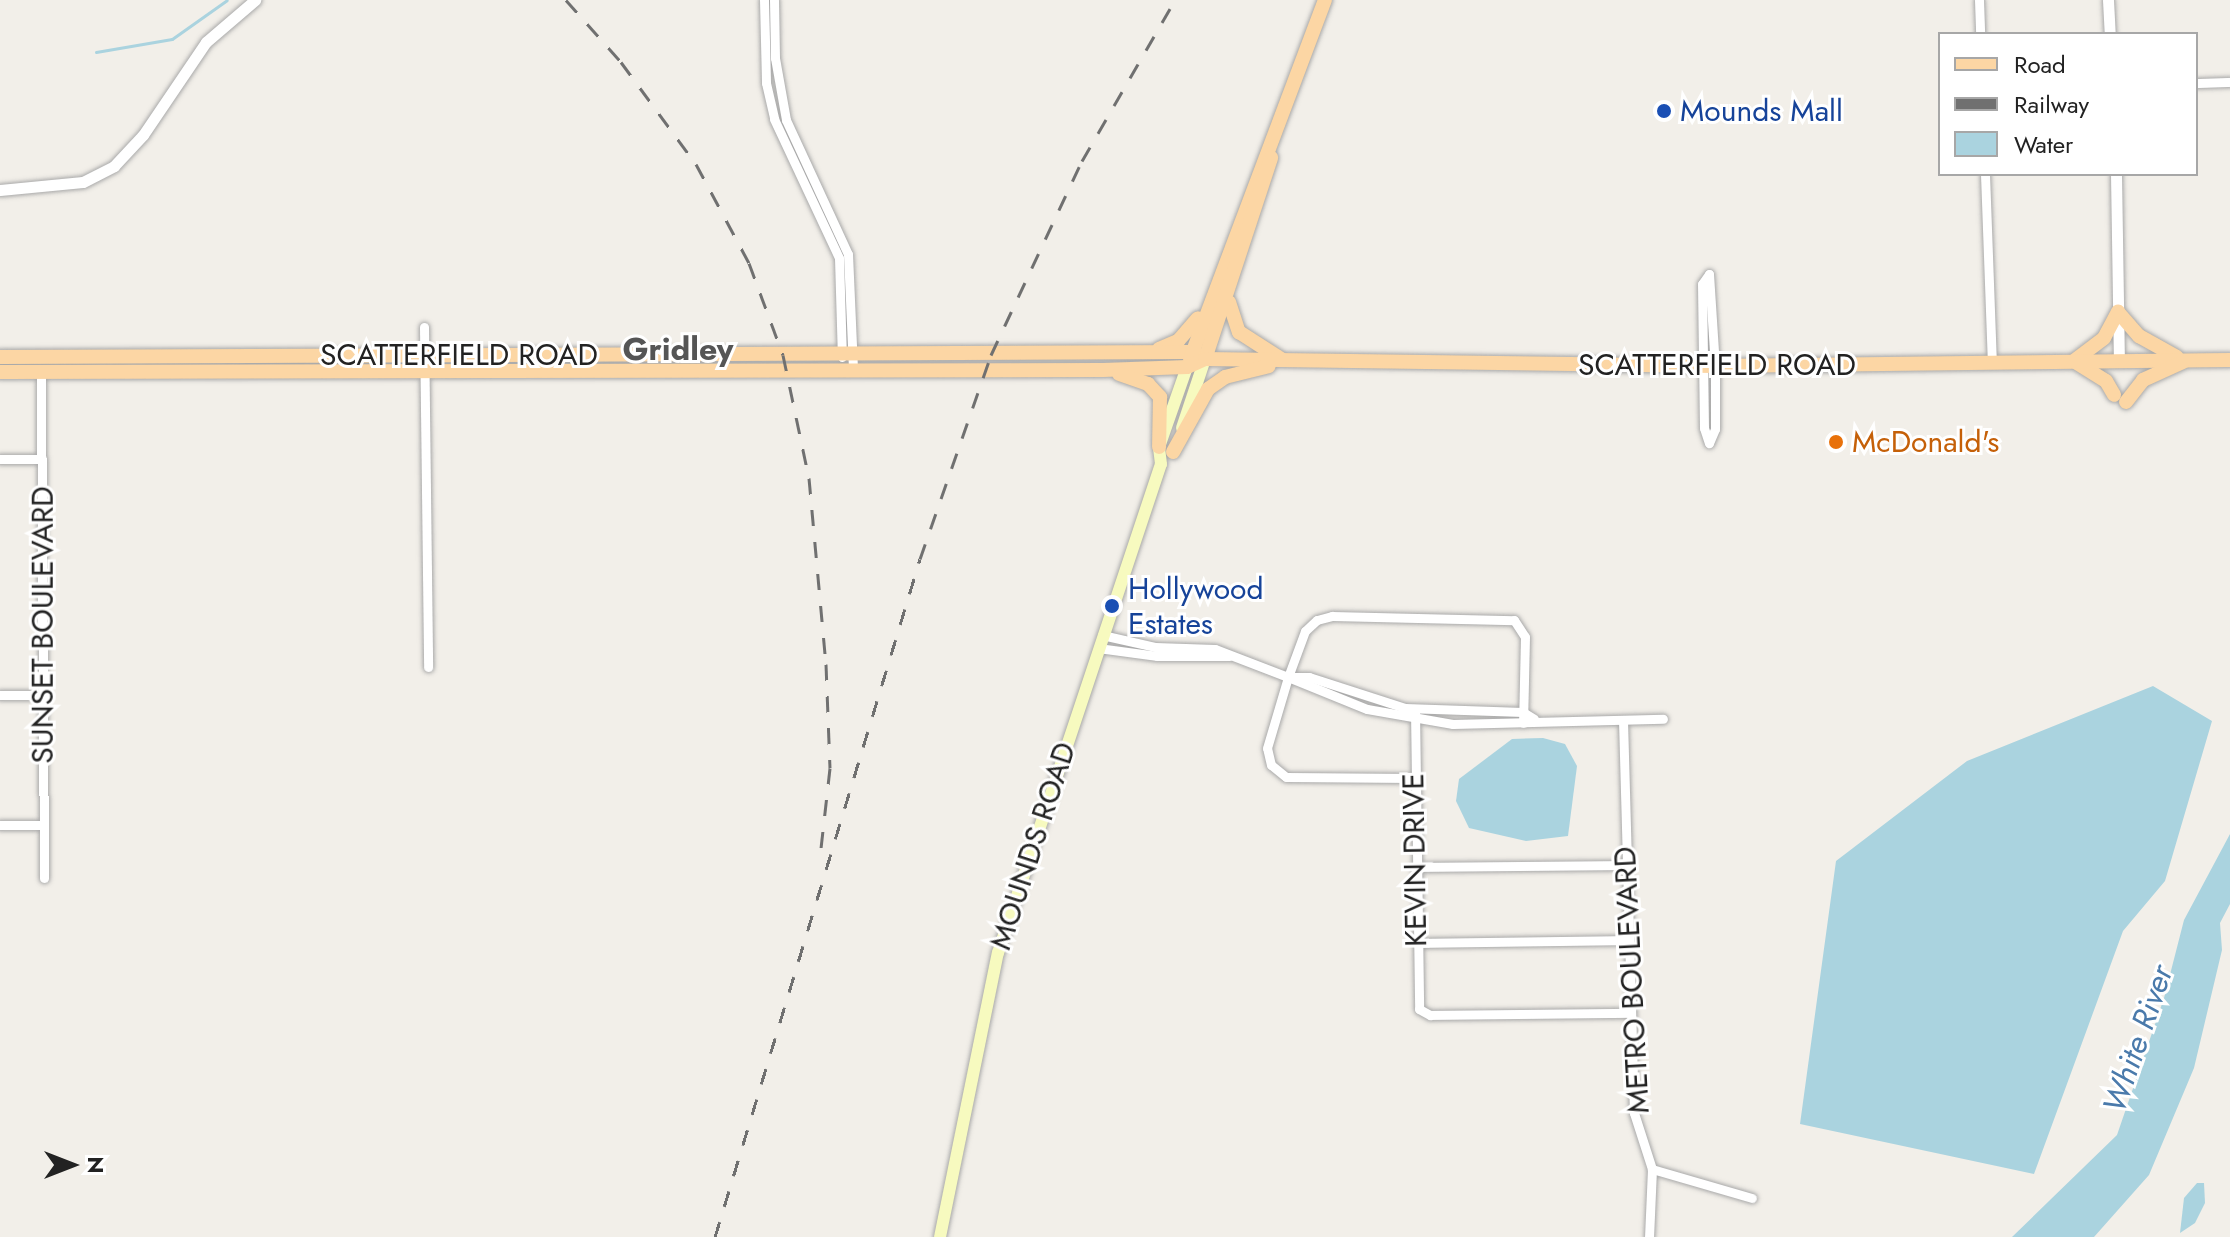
<!DOCTYPE html>
<style>
body{margin:0}
#map{position:relative;width:2230px;height:1237px;overflow:hidden;background:#f2efe9;font-family:Jost,sans-serif}
div>[style]{position:absolute}
.water>*{inset:0;background:#aad3df}
.stream>*{height:3px;margin:-1.5px;padding:0 1.5px;transform-origin:1.5px;border-radius:1.5px;background:#aad3df}
.roads{filter:drop-shadow(0 0 2px #a9a9a9) drop-shadow(0 0 2px #a9a9a9)}
.minor>*{height:9px;margin:-4.5px;padding:0 4.5px;transform-origin:4.5px;border-radius:4.5px;background:#fff}
.tertiary>*{height:11px;margin:-5.5px;padding:0 5.5px;transform-origin:5.5px;border-radius:5.5px;background:#fff}
.secondary>*{height:12px;margin:-6px;padding:0 6px;transform-origin:6px;border-radius:6px;background:#f7fabf}
.primary>*{height:14px;margin:-7px;padding:0 7px;transform-origin:7px;border-radius:7px;background:#fcd6a4}
.rail>*{height:3px;margin-top:-1.5px;transform-origin:0;background:repeating-linear-gradient(90deg,#707070 0 16px,transparent 0 32px)}
.dots>*{width:22px;height:22px;translate:-50% -50%;box-sizing:border-box;border:4px solid #fff;border-radius:50%}
span{translate:-50% -50%;white-space:nowrap;text-align:center;line-height:1.15;-webkit-text-stroke:6px #fff;paint-order:stroke}
.transit-label{font-size:30px;color:#164399}
.left{translate:0 -50%;text-align:left}
.street-label{font-size:30px;color:#222}
.food-label{font-size:30px;color:#c56008}
.neighbourhood-label{font-size:32px;color:#555;font-weight:700}
.water-label{font-size:32px;color:#4a7aab;font-style:italic}
.legend{position:absolute;left:1938px;top:32px;width:260px;height:144px;box-sizing:border-box;background:#fff;border:2px solid #a7a7a7;margin:0;padding:10px 14px;list-style:none;font-size:24px;color:#222}
.legend li{display:flex;align-items:center;gap:16px;height:40px}
.legend b{width:40px;border:2px solid #a7a7a7}
.north{position:absolute;left:32px;top:1125px;width:80px;height:80px;-webkit-text-stroke:6px #fff;paint-order:stroke;rotate:90deg;font-size:22px;font-weight:700;line-height:32px;text-align:center;color:#222}
.north::after{content:'';display:block;margin:auto;width:28px;height:36px;background:#222;clip-path:polygon(50% 0,100% 100%,50% 72%,0 100%)}
</style>
<div id="map">
<div class="water">
<div style="clip-path:polygon(2153px 686px,2212px 721px,2165px 881px,2123px 931px,2034px 1174px,1800px 1124px,1836px 861px,1967px 761px)"></div>
<div style="clip-path:polygon(1543px 738px,1565px 744px,1577px 766px,1568px 836px,1526px 841px,1469px 828px,1456px 801px,1459px 779px,1512px 739px)"></div>
<div style="clip-path:polygon(2230px 834px,2230px 904px,2220px 923px,2222px 950px,2194px 1068px,2149px 1175px,2094px 1237px,2012px 1237px,2117px 1135px,2164px 998px,2184px 920px)"></div>
<div style="clip-path:polygon(2197px 1183px,2204px 1183px,2205px 1203px,2195px 1223px,2180px 1233px,2184px 1198px)"></div>
</div>
<div class="stream">
<div style="left:96px;top:52px;width:77px;rotate:-9.7deg"></div>
<div style="left:172px;top:39px;width:67px;rotate:-35.3deg"></div>
</div>
<div class="roads">
<div class="minor">
<div style="left:764px;top:0;width:83px;rotate:88.6deg"></div>
<div style="left:766px;top:83px;width:37px;rotate:77deg"></div>
<div style="left:774px;top:119px;width:153px;rotate:64.9deg"></div>
<div style="left:839px;top:258px;width:99px;rotate:88.3deg"></div>
<div style="left:774px;top:0;width:58px;rotate:89deg"></div>
<div style="left:775px;top:58px;width:63px;rotate:79.9deg"></div>
<div style="left:786px;top:120px;width:148px;rotate:65.2deg"></div>
<div style="left:848px;top:254px;width:116px;rotate:87.5deg"></div>
<div style="left:1979px;top:0;width:34px;rotate:88deg"></div>
<div style="left:2196px;top:83px;width:34px;rotate:-2deg"></div>
<div style="left:1985px;top:174px;width:190px;rotate:87.9deg"></div>
<div style="left:1709px;top:274px;width:12px;rotate:125deg"></div>
<div style="left:1702px;top:284px;width:144px;rotate:89.2deg"></div>
<div style="left:1704px;top:428px;width:16px;rotate:72deg"></div>
<div style="left:1709px;top:274px;width:92px;rotate:86.3deg"></div>
<div style="left:1715px;top:366px;width:63px;rotate:90deg"></div>
<div style="left:1715px;top:429px;width:15px;rotate:113deg"></div>
<div style="left:424px;top:327px;width:340px;rotate:89.3deg"></div>
<div style="left:41px;top:372px;width:506px;rotate:89.66deg"></div>
<div style="left:0;top:459px;width:42px"></div>
<div style="left:1102px;top:635px;width:54px;rotate:12.8deg"></div>
<div style="left:1155px;top:647px;width:60px;rotate:1.9deg"></div>
<div style="left:1215px;top:649px;width:78px;rotate:21deg"></div>
<div style="left:1288px;top:677px;width:21px"></div>
<div style="left:1309px;top:677px;width:101px;rotate:17.9deg"></div>
<div style="left:1405px;top:708px;width:118px;rotate:1.9deg"></div>
<div style="left:1523px;top:712px;width:13px;rotate:32deg"></div>
<div style="left:1098px;top:648px;width:60px;rotate:7.7deg"></div>
<div style="left:1157px;top:656px;width:72px"></div>
<div style="left:1288px;top:677px;width:85px;rotate:22.1deg"></div>
<div style="left:1367px;top:709px;width:87px;rotate:9.9deg"></div>
<div style="left:1453px;top:724px;width:210px;rotate:-1.4deg"></div>
<div style="left:0;top:695px;width:43px"></div>
<div style="left:1415px;top:710px;width:299px;rotate:89.2deg"></div>
<div style="left:1419px;top:1009px;width:13px;rotate:29deg"></div>
<div style="left:1430px;top:1015px;width:201px;rotate:-0.6deg"></div>
<div style="left:1623px;top:720px;width:393px;rotate:88.4deg"></div>
<div style="left:1634px;top:1113px;width:59px;rotate:72.2deg"></div>
<div style="left:1652px;top:1169px;width:68px;rotate:92.5deg"></div>
<div style="left:1413px;top:778px;width:127px;rotate:-179.5deg"></div>
<div style="left:1286px;top:777px;width:19px;rotate:-141deg"></div>
<div style="left:1271px;top:765px;width:17px;rotate:-103deg"></div>
<div style="left:1267px;top:748px;width:74px;rotate:-73.5deg"></div>
<div style="left:1288px;top:677px;width:49px;rotate:-69.7deg"></div>
<div style="left:1305px;top:631px;width:16px;rotate:-43deg"></div>
<div style="left:1317px;top:620px;width:16px;rotate:-15deg"></div>
<div style="left:1332px;top:616px;width:182px;rotate:1.3deg"></div>
<div style="left:1514px;top:620px;width:20px;rotate:57deg"></div>
<div style="left:1525px;top:637px;width:86px;rotate:91.3deg"></div>
<div style="left:0;top:825px;width:43px"></div>
<div style="left:1415px;top:867px;width:211px;rotate:-0.5deg"></div>
<div style="left:1417px;top:943px;width:212px;rotate:-0.8deg"></div>
<div style="left:1652px;top:1169px;width:104px;rotate:16.2deg"></div>
</div>
<div class="tertiary">
<div style="left:2108px;top:0;width:34px;rotate:87deg"></div>
<div style="left:2116px;top:174px;width:186px;rotate:89.1deg"></div>
<div style="left:0;top:190px;width:83px;rotate:-5.5deg"></div>
<div style="left:83px;top:182px;width:35px;rotate:-27deg"></div>
<div style="left:114px;top:166px;width:42px;rotate:-46.9deg"></div>
<div style="left:143px;top:135px;width:112px;rotate:-55.9deg"></div>
<div style="left:206px;top:42px;width:65px;rotate:-40.6deg"></div>
</div>
<div class="secondary">
<div style="left:1182px;top:428px;width:73px;rotate:-71.6deg"></div>
<div style="left:940px;top:1237px;width:290px;rotate:-78.5deg"></div>
<div style="left:998px;top:953px;width:515px;rotate:-71.57deg"></div>
<div style="left:1161px;top:464px;width:17px;rotate:-97deg"></div>
<div style="left:1159px;top:447px;width:85px;rotate:-70.7deg"></div>
</div>
<div class="primary">
<div style="left:1229px;top:302px;width:32px;rotate:72deg"></div>
<div style="left:1239px;top:332px;width:50px;rotate:32.7deg"></div>
<div style="left:2118px;top:312px;width:32px;rotate:49deg"></div>
<div style="left:2139px;top:336px;width:43px;rotate:28.9deg"></div>
<div style="left:1159px;top:349px;width:21px;rotate:-23deg"></div>
<div style="left:1178px;top:341px;width:30px;rotate:-49deg"></div>
<div style="left:0;top:357px;width:1192px;rotate:-0.24deg"></div>
<div style="left:1192px;top:352px;width:15px;rotate:28deg"></div>
<div style="left:1190px;top:359px;width:384px;rotate:-69.4deg"></div>
<div style="left:1205px;top:359px;width:212px;rotate:-71.8deg"></div>
<div style="left:2075px;top:360px;width:36px;rotate:-37deg"></div>
<div style="left:2104px;top:338px;width:30px;rotate:-62deg"></div>
<div style="left:2077px;top:363px;width:34px;rotate:32deg"></div>
<div style="left:2106px;top:381px;width:16px;rotate:60deg"></div>
<div style="left:0;top:372px;width:1103px;rotate:-0.1deg"></div>
<div style="left:1103px;top:370px;width:84px;rotate:-2deg"></div>
<div style="left:1187px;top:367px;width:20px;rotate:-24deg"></div>
<div style="left:1205px;top:359px;width:510px;rotate:0.79deg"></div>
<div style="left:1715px;top:366px;width:515px;rotate:-0.67deg"></div>
<div style="left:1119px;top:374px;width:31px;rotate:19deg"></div>
<div style="left:1148px;top:384px;width:18px;rotate:47deg"></div>
<div style="left:1160px;top:397px;width:50px;rotate:91.1deg"></div>
<div style="left:2126px;top:402px;width:28px;rotate:-52deg"></div>
<div style="left:2143px;top:380px;width:44px;rotate:-24.2deg"></div>
<div style="left:1173px;top:452px;width:72px;rotate:-60.9deg"></div>
<div style="left:1208px;top:389px;width:21px;rotate:-35deg"></div>
<div style="left:1225px;top:377px;width:45px;rotate:-14deg"></div>
</div>
</div>
<div class="rail">
<div style="left:566px;top:0;width:83px;rotate:48.4deg"></div>
<div style="left:621px;top:62px;width:127px;rotate:53.7deg"></div>
<div style="left:696px;top:164px;width:112px;rotate:61.8deg"></div>
<div style="left:749px;top:263px;width:98px;rotate:69.7deg"></div>
<div style="left:783px;top:355px;width:126px;rotate:78.1deg"></div>
<div style="left:809px;top:478px;width:187px;rotate:84.8deg"></div>
<div style="left:826px;top:664px;width:104px;rotate:87.8deg"></div>
<div style="left:830px;top:768px;width:90px;rotate:96.4deg"></div>
<div style="left:715px;top:1237px;width:708px;rotate:-73.18deg"></div>
<div style="left:920px;top:559px;width:216px;rotate:-70.8deg"></div>
<div style="left:991px;top:355px;width:214px;rotate:-64.9deg"></div>
<div style="left:1082px;top:161px;width:186px;rotate:-60deg"></div>
</div>
<div class="dots">
<div style="left:1664px;top:111px;background:#1a4fb4"></div>
<div style="left:1836px;top:442px;background:#e8710a"></div>
<div style="left:1112px;top:606px;background:#1a4fb4"></div>
</div>
<div class="transit-label">
<span class="left" style="left:1680px;top:111px">Mounds Mall</span>
<span class="left" style="left:1128px;top:606px">Hollywood<br>Estates</span>
</div>
<div class="street-label">
<span style="left:459px;top:355px">SCATTERFIELD ROAD</span>
<span style="left:1717px;top:365px">SCATTERFIELD ROAD</span>
<span style="left:43px;top:625px;rotate:-90deg">SUNSET BOULEVARD</span>
<span style="left:1033px;top:846px;rotate:-72deg">MOUNDS ROAD</span>
<span style="left:1415px;top:860px;rotate:-91deg">KEVIN DRIVE</span>
<span style="left:1632px;top:980px;rotate:-93deg">METRO BOULEVARD</span>
</div>
<div class="food-label">
<span class="left" style="left:1852px;top:442px">McDonald's</span>
</div>
<div class="neighbourhood-label">
<span style="left:678px;top:349px">Gridley</span>
</div>
<div class="water-label">
<span style="left:2138px;top:1039px;rotate:-71deg">White River</span>
</div>
<ul class="legend">
<li><b style="height:10px;background:#fcd6a4"></b>Road</li>
<li><b style="height:10px;background:#707070"></b>Railway</li>
<li><b style="height:22px;background:#aad3df"></b>Water</li>
</ul>
<div class="north">N</div>
</div>
